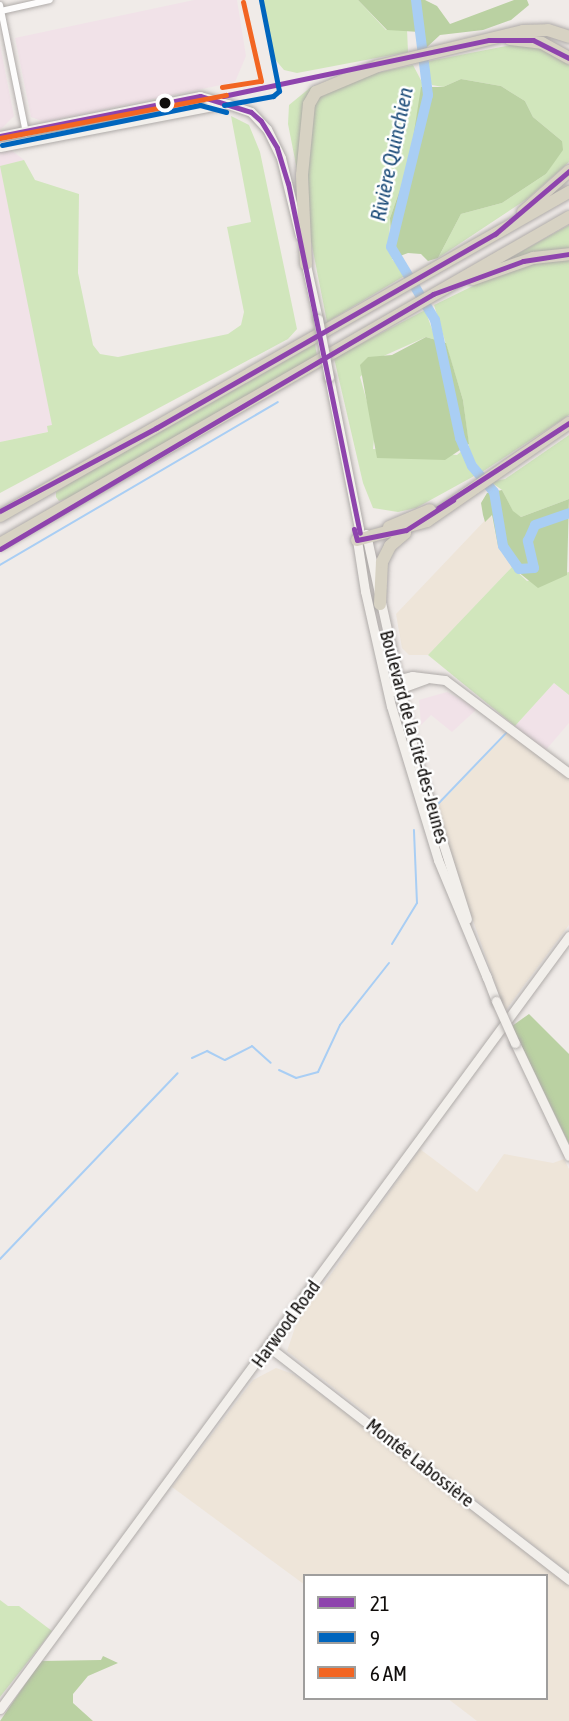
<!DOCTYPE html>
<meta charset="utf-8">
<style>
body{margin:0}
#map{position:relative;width:569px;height:1721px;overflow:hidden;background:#f0ebe8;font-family:"Asap Condensed",sans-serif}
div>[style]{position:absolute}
.commercial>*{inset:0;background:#f1e2e8}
.industrial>*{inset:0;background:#eee5d9}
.green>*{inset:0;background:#d1e6bc}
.forest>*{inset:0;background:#bad1a2}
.stream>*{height:2px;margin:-1px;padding:0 1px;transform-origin:1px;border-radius:1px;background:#a9cef4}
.river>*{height:10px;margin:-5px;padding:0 5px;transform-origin:5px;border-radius:5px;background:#a9cef4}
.roads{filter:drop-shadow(0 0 2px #afaba9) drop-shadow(0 0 2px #afaba9)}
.street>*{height:6px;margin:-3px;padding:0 3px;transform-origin:3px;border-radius:3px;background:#fdfcfc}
.secondary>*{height:9px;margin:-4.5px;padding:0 4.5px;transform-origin:4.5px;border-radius:4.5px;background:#f2efeb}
.highway>*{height:12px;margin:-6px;padding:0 6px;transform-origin:6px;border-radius:6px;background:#d7d2c3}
.bridges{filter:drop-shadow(0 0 2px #afaba9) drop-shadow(0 0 2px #afaba9)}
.secondary-bridge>*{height:9px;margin:-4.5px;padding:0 4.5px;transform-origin:4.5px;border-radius:4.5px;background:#f2efeb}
.bus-1>*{height:5px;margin:-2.5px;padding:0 2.5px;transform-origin:2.5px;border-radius:2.5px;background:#8e44ad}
.bus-2>*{height:5px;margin:-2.5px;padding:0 2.5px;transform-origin:2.5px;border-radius:2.5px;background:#0065bd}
.bus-3>*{height:5px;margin:-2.5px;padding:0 2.5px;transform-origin:2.5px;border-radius:2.5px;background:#f26522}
.dots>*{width:19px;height:19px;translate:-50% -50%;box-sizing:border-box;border:4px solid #fff;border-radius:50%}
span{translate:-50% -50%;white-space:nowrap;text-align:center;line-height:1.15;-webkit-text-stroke:5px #fff;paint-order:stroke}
.street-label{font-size:19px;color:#100d0b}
.water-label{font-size:21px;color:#1c4c79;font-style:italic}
.legend{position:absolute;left:303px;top:1574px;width:245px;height:126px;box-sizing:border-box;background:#fff;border:2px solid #9f9e9d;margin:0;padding:9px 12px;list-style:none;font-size:21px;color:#100d0b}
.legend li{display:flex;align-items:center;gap:14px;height:35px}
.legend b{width:35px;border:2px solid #9f9e9d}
</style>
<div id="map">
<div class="commercial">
<div style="clip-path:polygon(194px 0,237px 0,246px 56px,235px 82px,45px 122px,31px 117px,15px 38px)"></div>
<div style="clip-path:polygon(0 45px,14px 116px,0 130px)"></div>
<div style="clip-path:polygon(10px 149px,24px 160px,6px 165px,56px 430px,0 442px,0 151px)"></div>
<div style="clip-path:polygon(554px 683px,569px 695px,569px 723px,545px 751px,515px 726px)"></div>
<div style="clip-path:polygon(447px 692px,478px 708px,452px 732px,431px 715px,421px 725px,419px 700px)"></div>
</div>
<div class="industrial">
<div style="clip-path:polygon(491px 514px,498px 546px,512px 567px,428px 655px,409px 655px,402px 648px,396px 614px)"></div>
<div style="clip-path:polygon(508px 732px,569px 778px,569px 925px,505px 1011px,434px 810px)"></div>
<div style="clip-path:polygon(420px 1149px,477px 1192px,504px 1154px,553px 1163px,564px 1159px,569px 1169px,569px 1573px,287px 1351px,297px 1322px)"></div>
<div style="clip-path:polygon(276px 1368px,293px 1374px,367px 1428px,569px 1585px,569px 1721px,477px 1721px,447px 1698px,546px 1698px,546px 1576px,305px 1576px,305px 1585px,172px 1487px,253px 1380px)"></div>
</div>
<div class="green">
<div style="clip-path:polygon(261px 0,358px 0,386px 30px,407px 29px,408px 52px,297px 73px,284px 70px,274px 58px)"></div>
<div style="clip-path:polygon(516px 44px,532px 44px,569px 65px,569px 162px,527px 199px,438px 258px,461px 214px,502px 203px,546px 174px,562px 149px,562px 141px,533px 117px,525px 101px,501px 86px,461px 79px,443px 87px,432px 85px,425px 71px,429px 61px)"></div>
<div style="clip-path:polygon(413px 65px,424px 86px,409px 164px,390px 218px,389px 244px,392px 259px,406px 275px,327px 322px,288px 124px,289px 105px,311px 87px)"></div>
<div style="clip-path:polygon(231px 116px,249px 125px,260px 152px,297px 329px,288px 339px,0 493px,0 442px,48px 432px,47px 426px,52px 425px,0 166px,24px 160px,35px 180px,79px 194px,78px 273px,93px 345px,100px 354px,118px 357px,228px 334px,241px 325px,244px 312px,227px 227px,251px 222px)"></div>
<div style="clip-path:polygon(569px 225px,569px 249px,512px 260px,510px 258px)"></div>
<div style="clip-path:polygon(569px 260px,569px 415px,482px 472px,470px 454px,463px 400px,434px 305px,481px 282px,543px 261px)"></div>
<div style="clip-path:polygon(425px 310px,436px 340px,426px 337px,379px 358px,360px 377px,375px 430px,373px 449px,457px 455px,463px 450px,476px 475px,416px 508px,398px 512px,373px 508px,363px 483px,334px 358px)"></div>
<div style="clip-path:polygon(315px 344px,317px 356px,69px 498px,59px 501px,56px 497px,56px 492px,70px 483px)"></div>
<div style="clip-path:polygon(569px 435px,569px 499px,521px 517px,513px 512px,502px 490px,491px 482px,505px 479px)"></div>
<div style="clip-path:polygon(512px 567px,527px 581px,569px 572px,569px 695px,554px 683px,515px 726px,428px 655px)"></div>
<div style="clip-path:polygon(0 1600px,8px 1606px,19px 1606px,52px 1631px,0 1697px)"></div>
</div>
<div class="forest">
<div style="clip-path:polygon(358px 0,425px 0,437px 6px,450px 24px,514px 0,527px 0,529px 5px,511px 20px,483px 30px,440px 35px,426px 48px,417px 42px,420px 32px,387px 30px)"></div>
<div style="clip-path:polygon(461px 79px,501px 86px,525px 101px,533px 117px,562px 141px,563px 150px,546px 174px,502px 203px,461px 214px,438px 258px,428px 261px,421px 254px,408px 253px,392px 259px,390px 218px,409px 164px,421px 87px,443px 87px)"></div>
<div style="clip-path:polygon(426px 337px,446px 343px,463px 400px,469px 444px,445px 460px,377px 458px,360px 365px,368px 357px,392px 355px)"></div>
<div style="clip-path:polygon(502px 490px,513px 511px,521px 517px,569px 499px,567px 575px,538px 588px,512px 567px,498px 546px,492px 515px,485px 522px,483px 515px,481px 503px,487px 493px)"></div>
<div style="clip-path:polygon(529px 1014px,569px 1054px,569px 1144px,512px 1026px)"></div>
<div style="clip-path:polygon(103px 1656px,118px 1663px,88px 1676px,73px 1694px,73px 1703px,93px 1721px,0 1721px,41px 1661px,101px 1660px)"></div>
</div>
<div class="stream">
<div style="left:0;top:565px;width:322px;rotate:-30.4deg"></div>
<div style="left:437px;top:805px;width:100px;rotate:-46.2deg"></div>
<div style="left:392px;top:944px;width:48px;rotate:-58.6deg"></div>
<div style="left:417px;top:903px;width:73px;rotate:-92.4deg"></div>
<div style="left:192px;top:1058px;width:17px;rotate:-25deg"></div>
<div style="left:207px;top:1051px;width:20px;rotate:27deg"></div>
<div style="left:225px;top:1060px;width:30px;rotate:-27deg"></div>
<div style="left:252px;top:1046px;width:25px;rotate:42deg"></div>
<div style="left:279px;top:1070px;width:19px;rotate:25deg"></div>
<div style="left:296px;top:1078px;width:23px;rotate:-15deg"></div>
<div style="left:318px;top:1072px;width:52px;rotate:-64.9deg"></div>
<div style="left:340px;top:1025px;width:79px;rotate:-51.7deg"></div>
<div style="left:0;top:1259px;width:257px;rotate:-46.3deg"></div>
</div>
<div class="river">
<div style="left:416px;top:0;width:96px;rotate:82.8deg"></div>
<div style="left:428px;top:95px;width:156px;rotate:103.7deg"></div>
<div style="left:391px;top:247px;width:85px;rotate:58.9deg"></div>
<div style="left:435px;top:320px;width:121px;rotate:78deg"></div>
<div style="left:460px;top:438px;width:30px;rotate:67deg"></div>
<div style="left:472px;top:466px;width:34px;rotate:50deg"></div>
<div style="left:494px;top:492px;width:55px;rotate:80.5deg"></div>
<div style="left:503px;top:546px;width:28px;rotate:55deg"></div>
<div style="left:519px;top:569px;width:15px;rotate:-4deg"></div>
<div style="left:534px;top:568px;width:28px;rotate:-103deg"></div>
<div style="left:528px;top:541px;width:17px;rotate:-66deg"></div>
<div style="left:535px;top:525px;width:36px;rotate:-19deg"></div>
</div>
<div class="roads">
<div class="street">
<div style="left:0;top:5px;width:131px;rotate:78.5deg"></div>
<div style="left:1px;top:11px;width:50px;rotate:-12.7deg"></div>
</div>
<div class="secondary">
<div style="left:0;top:136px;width:204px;rotate:-11.3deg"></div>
<div style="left:200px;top:96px;width:29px;rotate:16deg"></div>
<div style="left:228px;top:104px;width:24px;rotate:19deg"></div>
<div style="left:251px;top:112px;width:23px;rotate:47deg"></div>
<div style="left:267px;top:129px;width:32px;rotate:64deg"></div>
<div style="left:281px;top:158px;width:80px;rotate:76.3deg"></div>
<div style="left:0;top:147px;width:227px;rotate:-10.9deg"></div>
<div style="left:305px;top:260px;width:60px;rotate:77.6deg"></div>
<div style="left:329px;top:377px;width:155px;rotate:78.8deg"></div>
<div style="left:359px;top:529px;width:11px;rotate:100deg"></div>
<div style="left:357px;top:540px;width:52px;rotate:81.1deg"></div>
<div style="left:365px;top:591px;width:118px;rotate:77.3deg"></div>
<div style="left:391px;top:706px;width:161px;rotate:73deg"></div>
<div style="left:438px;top:860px;width:128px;rotate:67.4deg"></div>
<div style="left:366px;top:534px;width:223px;rotate:77.6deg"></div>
<div style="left:414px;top:752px;width:175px;rotate:72.4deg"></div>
<div style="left:392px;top:681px;width:21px;rotate:-14deg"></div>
<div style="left:412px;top:676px;width:33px;rotate:7deg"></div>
<div style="left:445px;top:680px;width:155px;rotate:36.9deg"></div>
<div style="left:393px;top:691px;width:35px;rotate:-20deg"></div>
<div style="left:486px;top:975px;width:28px;rotate:69deg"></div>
<div style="left:515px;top:1043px;width:125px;rotate:64.5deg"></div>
<div style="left:269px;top:1347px;width:380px;rotate:37.8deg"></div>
<div style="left:0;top:1709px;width:960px;rotate:-53.64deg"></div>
</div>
<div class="highway">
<div style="left:510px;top:39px;width:32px;rotate:7deg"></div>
<div style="left:542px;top:43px;width:31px;rotate:29deg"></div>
<div style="left:523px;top:212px;width:62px;rotate:-41.7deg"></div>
<div style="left:306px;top:264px;width:89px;rotate:-92.6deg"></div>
<div style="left:302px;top:175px;width:71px;rotate:-84.4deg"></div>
<div style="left:309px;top:104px;width:14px;rotate:-60deg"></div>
<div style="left:316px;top:92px;width:67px;rotate:-22.8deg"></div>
<div style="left:378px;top:66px;width:149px;rotate:-13.6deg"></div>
<div style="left:523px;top:31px;width:25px;rotate:-2deg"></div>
<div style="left:548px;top:30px;width:22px;rotate:18deg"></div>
<div style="left:473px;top:279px;width:64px;rotate:-19.3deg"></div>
<div style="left:533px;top:258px;width:36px;rotate:-6deg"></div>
<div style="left:0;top:516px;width:655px;rotate:-29.66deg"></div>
<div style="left:389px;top:527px;width:44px;rotate:-22.5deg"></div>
<div style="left:357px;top:540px;width:73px;rotate:-15.2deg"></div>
<div style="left:427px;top:521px;width:173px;rotate:-34.6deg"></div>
<div style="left:0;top:544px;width:656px;rotate:-29.89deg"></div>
<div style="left:380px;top:604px;width:42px;rotate:-87.3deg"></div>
<div style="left:382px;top:562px;width:18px;rotate:-63deg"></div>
<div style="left:390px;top:546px;width:20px;rotate:-41deg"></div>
</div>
</div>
<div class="bridges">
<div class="secondary-bridge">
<div style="left:318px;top:319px;width:59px;rotate:79.3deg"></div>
<div style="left:496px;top:1001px;width:46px;rotate:65.7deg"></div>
</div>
</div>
<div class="bus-1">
<div style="left:223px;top:96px;width:272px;rotate:-11.9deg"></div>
<div style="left:489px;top:40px;width:44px"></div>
<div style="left:533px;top:40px;width:40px;rotate:26.6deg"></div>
<div style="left:0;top:136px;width:204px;rotate:-11.3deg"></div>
<div style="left:200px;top:96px;width:53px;rotate:17.4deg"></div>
<div style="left:251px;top:112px;width:13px;rotate:42deg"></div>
<div style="left:261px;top:121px;width:31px;rotate:59deg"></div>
<div style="left:277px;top:148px;width:37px;rotate:73deg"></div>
<div style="left:288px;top:183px;width:357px;rotate:78.4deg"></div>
<div style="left:438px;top:508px;width:156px;rotate:-33deg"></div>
<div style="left:0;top:511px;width:177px;rotate:-28deg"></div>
<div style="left:156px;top:428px;width:391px;rotate:-29.8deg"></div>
<div style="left:495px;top:234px;width:97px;rotate:-40.4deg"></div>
<div style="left:354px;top:529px;width:11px;rotate:75deg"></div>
<div style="left:357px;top:540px;width:50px;rotate:-11.5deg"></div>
<div style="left:406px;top:530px;width:56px;rotate:-32.6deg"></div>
<div style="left:0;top:549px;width:503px;rotate:-30.49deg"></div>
<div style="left:433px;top:294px;width:96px;rotate:-20.1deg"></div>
<div style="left:523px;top:261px;width:47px;rotate:-8.7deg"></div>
</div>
<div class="bus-2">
<div style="left:224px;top:105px;width:50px;rotate:-10.4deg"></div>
<div style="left:273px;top:96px;width:8px;rotate:-40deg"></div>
<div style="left:279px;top:91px;width:93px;rotate:-101.2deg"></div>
<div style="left:2px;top:145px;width:202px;rotate:-11.4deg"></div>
<div style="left:200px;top:105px;width:27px;rotate:15deg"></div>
</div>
<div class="bus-3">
<div style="left:222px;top:87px;width:39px;rotate:-9deg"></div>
<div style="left:261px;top:81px;width:81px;rotate:-102.8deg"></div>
<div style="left:0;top:138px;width:230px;rotate:-10.8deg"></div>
</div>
<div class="dots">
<div style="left:165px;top:103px;background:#100d0b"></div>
</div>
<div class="street-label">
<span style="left:414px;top:737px;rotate:75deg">Boulevard de la Cité-des-Jeunes</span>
<span style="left:286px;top:1324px;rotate:-54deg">Harwood Road</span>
<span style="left:420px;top:1463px;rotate:38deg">Montée Labossière</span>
</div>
<div class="water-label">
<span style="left:391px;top:154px;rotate:-78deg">Rivière Quinchien</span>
</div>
<ul class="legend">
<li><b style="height:9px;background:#8e44ad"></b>21</li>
<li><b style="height:9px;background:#0065bd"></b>9</li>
<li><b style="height:9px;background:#f26522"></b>6 AM</li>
</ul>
</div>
